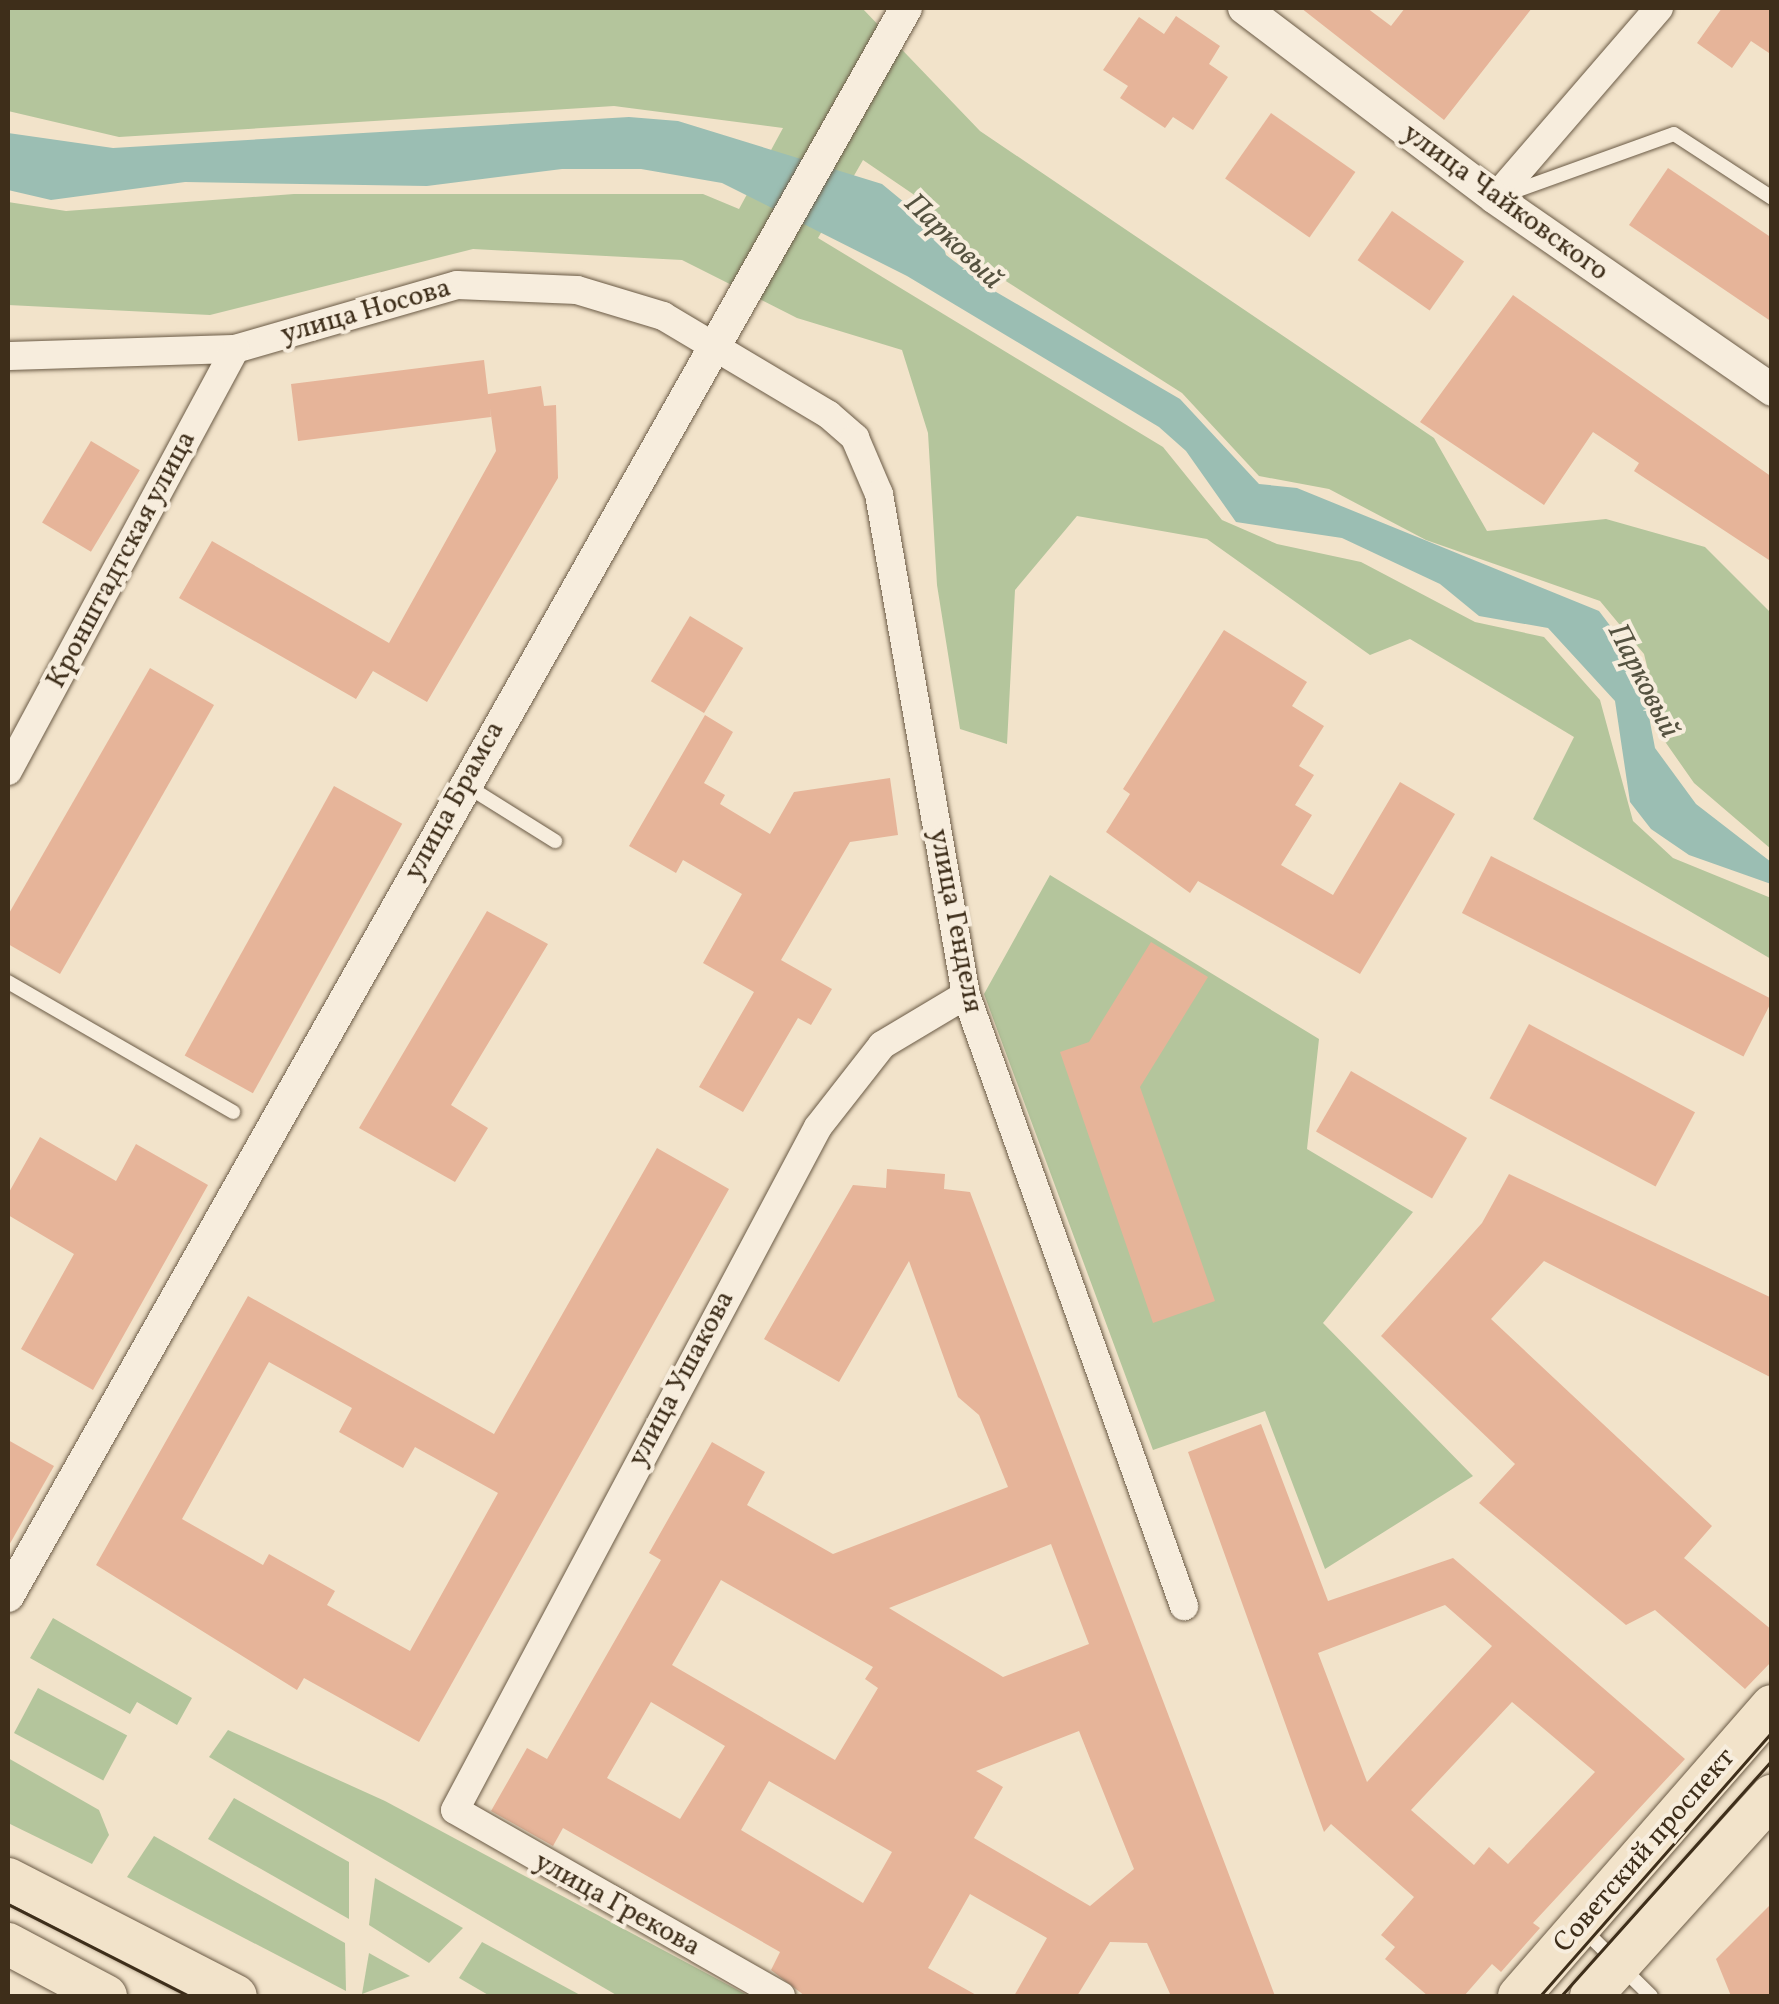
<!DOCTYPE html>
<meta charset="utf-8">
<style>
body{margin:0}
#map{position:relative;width:1779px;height:2004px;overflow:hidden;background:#f2e3ca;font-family:Vollkorn,serif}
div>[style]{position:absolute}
.green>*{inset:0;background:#b4c59c;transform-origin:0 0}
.water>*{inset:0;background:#9bbeb3}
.building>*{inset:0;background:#e6b499;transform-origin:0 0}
.roads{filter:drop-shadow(0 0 2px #6b5b46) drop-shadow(0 0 2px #6b5b46)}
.service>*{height:14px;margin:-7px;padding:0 7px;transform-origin:7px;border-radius:7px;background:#f7eddd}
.minor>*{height:28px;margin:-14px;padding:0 14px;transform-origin:14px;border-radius:14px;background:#f7eddd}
.tertiary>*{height:32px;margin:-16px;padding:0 16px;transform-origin:16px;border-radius:16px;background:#f7eddd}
.primary>*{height:42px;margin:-21px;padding:0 21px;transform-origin:21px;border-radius:21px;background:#f2e3ca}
.tram>*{height:2.5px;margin:-1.25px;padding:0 1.25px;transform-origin:1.25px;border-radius:1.25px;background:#3e2e1a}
span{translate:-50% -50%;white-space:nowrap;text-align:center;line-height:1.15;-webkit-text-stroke:8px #f7eddd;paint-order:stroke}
.street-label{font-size:28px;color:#3e2e1a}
.water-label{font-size:30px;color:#555240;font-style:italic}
.frame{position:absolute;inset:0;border:10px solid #3e2e1a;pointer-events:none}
</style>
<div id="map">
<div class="green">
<div style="clip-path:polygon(8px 8px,862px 8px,980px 131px,1434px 438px,1487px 531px,1606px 519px,1705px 547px,1771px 613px,1771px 849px,1694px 783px,1666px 743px,1644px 654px,1600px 601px,1426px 540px,1329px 489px,1259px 476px,1182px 393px,957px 250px,932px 207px,863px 160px,818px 238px,1163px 447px,1222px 520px,1277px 544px,1361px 562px,1475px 622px,1544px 637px,1600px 700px,1633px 821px,1673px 858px,1771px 898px,1771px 959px,1533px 819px,1574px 737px,1410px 639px,1370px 655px,1207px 539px,1077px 516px,1015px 590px,1007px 744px,960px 729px,937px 585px,928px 433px,902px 350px,797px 318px,682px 260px,473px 249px,210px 315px,8px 305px,8px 202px,66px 211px,294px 194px,703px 194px,739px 209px,783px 128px,614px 106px,119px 137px,8px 111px)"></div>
<div style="clip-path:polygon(1050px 875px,1319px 1039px,1307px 1149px,1413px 1212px,1323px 1323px,1473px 1476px,1325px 1569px,1265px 1411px,1153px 1450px,984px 994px)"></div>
<div style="clip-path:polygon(53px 1618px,192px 1698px,177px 1725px,137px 1702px,130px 1714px,30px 1658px)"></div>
<div style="left:38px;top:1688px;width:101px;height:51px;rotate:28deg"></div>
<div style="clip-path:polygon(228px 1730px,385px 1801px,749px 1996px,618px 1996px,209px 1757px)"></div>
<div style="clip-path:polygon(8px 1758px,99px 1810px,109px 1835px,92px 1864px,8px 1823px)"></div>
<div style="clip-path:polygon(234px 1798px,349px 1862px,349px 1919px,208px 1839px)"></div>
<div style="clip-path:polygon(154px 1836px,345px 1943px,346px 1991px,127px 1877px)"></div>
<div style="clip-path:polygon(375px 1878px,463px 1928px,429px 1963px,369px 1925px)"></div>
<div style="clip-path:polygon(482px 1942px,582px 1996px,490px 1996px,459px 1978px)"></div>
<div style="clip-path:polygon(369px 1953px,410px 1976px,362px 1994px)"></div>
</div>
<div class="water">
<div style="clip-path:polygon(629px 117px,678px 121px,882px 184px,939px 231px,946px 255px,991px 289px,1180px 399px,1259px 484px,1297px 488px,1599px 611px,1639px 664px,1655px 748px,1696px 804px,1771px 862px,1771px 884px,1689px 855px,1651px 829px,1630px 802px,1615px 701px,1548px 628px,1479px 616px,1440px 584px,1342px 538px,1236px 522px,1186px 451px,1159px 427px,907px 276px,722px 183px,641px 169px,562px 169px,427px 186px,185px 182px,51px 200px,8px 190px,8px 133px,113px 148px)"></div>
</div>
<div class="building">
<div style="clip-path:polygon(1301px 8px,1367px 8px,1391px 26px,1405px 8px,1532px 8px,1444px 120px)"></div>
<div style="clip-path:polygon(1722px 8px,1772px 8px,1772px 55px,1751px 41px,1732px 68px,1697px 43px)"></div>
<div style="clip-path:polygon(1176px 16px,1220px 46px,1209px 64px,1228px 77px,1193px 130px,1173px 117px,1165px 128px,1120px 98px,1128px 86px,1103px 70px,1139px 17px,1164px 34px)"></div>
<div style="left:1271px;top:113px;width:103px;height:80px;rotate:35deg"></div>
<div style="clip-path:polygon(1668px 168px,1772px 238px,1772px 322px,1629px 225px)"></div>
<div style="left:1392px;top:211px;width:88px;height:60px;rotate:35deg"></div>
<div style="clip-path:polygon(1513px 295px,1772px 477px,1772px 562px,1634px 471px,1639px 463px,1593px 432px,1544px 505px,1420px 422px)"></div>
<div style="clip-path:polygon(484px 360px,488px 394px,541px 386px,544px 406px,556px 405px,558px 478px,427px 702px,373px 671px,356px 699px,179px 598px,212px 541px,389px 643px,496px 451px,490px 408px,491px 417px,298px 441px,291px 384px)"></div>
<div style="left:91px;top:441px;width:57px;height:95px;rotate:31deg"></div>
<div style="left:690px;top:616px;width:62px;height:76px;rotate:31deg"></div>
<div style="clip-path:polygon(1224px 630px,1307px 682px,1292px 706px,1324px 726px,1299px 766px,1314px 775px,1295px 805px,1312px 815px,1281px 865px,1333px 895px,1400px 782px,1455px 814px,1360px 974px,1198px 881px,1190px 893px,1106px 832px,1130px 794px,1123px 789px)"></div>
<div style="clip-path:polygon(150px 668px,214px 705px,60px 974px,8px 944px,8px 915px)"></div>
<div style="clip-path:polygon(705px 715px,733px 732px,704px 783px,725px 795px,720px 804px,770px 834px,794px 792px,890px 778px,898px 835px,850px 842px,781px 960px,832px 989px,811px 1025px,798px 1018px,743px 1112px,699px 1087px,754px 992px,703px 963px,742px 894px,683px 860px,676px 873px,629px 846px)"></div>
<div style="left:334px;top:786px;width:78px;height:308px;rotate:29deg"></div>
<div style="left:1491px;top:856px;width:316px;height:64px;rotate:27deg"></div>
<div style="clip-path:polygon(487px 911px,548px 944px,451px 1105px,488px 1128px,455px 1182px,359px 1128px)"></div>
<div style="clip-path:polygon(1151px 942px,1208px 977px,1140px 1087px,1215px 1301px,1153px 1323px,1060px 1052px,1089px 1042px)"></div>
<div style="left:1529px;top:1024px;width:188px;height:84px;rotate:28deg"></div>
<div style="left:1351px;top:1071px;width:134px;height:70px;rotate:30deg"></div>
<div style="clip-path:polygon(40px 1137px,116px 1181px,136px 1144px,208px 1185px,93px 1390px,21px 1349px,74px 1254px,8px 1215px,8px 1194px)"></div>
<div style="clip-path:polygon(evenodd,657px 1148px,729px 1189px,419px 1742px,304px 1678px,297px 1690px,96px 1565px,248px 1296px,494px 1434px,657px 1148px,269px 1362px,352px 1408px,339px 1432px,403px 1468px,415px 1447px,498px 1493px,410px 1651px,327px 1605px,335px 1591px,269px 1554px,263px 1565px,182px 1519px,269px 1362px)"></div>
<div style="clip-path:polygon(evenodd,887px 1169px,945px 1174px,944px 1189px,970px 1192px,1275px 1996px,1171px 1996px,1147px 1943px,1110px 1942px,1077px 1996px,1014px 1996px,1047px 1938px,970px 1894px,928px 1968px,978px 1996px,805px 1996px,771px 1970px,780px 1952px,563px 1828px,553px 1846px,491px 1811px,527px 1748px,547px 1759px,661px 1560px,649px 1553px,712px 1442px,765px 1472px,747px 1505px,833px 1554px,1008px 1487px,979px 1415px,958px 1397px,909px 1261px,839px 1382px,764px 1339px,853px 1185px,886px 1188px,887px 1169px,1051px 1544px,1089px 1644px,1003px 1677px,889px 1608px,1051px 1544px,887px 1169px,721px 1580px,873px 1667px,865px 1679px,878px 1688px,835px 1760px,672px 1665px,721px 1580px,887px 1169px,651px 1702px,725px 1746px,680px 1819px,607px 1778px,651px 1702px,887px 1169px,1079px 1731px,1134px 1869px,1090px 1906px,974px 1838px,1003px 1787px,976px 1771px,1079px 1731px,887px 1169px,769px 1781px,892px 1852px,863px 1903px,741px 1830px,769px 1781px)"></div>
<div style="clip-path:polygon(1509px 1174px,1772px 1298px,1772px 1378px,1544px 1261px,1491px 1319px,1712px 1526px,1684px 1558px,1772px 1630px,1772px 1661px,1745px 1689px,1655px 1610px,1626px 1625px,1479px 1503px,1515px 1464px,1381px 1336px,1482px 1223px)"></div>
<div style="clip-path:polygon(evenodd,1261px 1424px,1328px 1601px,1453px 1558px,1685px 1759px,1533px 1923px,1540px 1928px,1501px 1972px,1492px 1964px,1464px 1996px,1428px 1996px,1385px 1959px,1395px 1947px,1381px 1935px,1414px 1897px,1331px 1824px,1324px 1832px,1188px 1452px,1261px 1424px,1445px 1605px,1492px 1646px,1367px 1782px,1318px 1653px,1445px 1605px,1261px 1424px,1512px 1702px,1595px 1772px,1508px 1864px,1489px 1847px,1474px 1865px,1411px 1810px,1512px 1702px)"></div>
<div style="clip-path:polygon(8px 1440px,54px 1466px,8px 1547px)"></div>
<div style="clip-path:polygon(1772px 1903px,1772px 1996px,1731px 1996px,1716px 1959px)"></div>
</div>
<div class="roads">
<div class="service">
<div style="left:1507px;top:194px;width:177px;rotate:-19.8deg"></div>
<div style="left:1674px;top:134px;width:117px;rotate:33.1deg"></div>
<div style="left:467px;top:786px;width:104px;rotate:32deg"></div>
<div style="left:8px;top:982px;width:260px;rotate:30deg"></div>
<div style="left:1584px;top:1930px;width:94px;rotate:44.6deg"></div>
</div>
<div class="minor">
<div style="left:1495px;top:198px;width:251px;rotate:-49.2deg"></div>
<div style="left:8px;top:356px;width:227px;rotate:-1.8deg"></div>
<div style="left:235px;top:349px;width:231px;rotate:-16.1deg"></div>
<div style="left:457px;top:285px;width:120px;rotate:2.4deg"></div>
<div style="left:577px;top:290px;width:90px;rotate:16.8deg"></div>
<div style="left:663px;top:316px;width:193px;rotate:30.8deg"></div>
<div style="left:829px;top:415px;width:35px;rotate:41deg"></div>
<div style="left:855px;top:438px;width:61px;rotate:66.8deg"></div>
<div style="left:879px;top:494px;width:508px;rotate:80.15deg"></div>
<div style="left:966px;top:995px;width:649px;rotate:70.36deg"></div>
<div style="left:8px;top:771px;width:479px;rotate:-61.7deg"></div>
<div style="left:781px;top:1996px;width:375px;rotate:-150.3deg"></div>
<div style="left:455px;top:1810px;width:773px;rotate:-62.01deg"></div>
<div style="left:818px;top:1127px;width:104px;rotate:-52deg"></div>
<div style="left:882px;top:1045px;width:98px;rotate:-30.8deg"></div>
</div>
<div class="tertiary">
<div style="left:1244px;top:8px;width:315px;rotate:37.1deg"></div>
<div style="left:1495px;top:198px;width:337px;rotate:34.7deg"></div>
<div style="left:8px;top:1596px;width:1824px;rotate:-60.51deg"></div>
</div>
<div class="primary">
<div style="left:8px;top:1879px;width:256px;rotate:27.2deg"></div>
<div style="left:8px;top:1944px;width:111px;rotate:28deg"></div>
<div style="left:1519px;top:1996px;width:385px;rotate:-48.9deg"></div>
<div style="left:1591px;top:1996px;width:270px;rotate:-47.9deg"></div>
</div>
</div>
<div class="tram">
<div style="left:8px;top:1904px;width:203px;rotate:26.9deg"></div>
<div style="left:1540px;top:1996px;width:351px;rotate:-48.7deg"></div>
<div style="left:1561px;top:1996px;width:317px;rotate:-48.2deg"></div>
</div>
<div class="street-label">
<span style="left:1505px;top:203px;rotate:36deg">улица Чайковского</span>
<span style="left:366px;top:312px;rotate:-16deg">улица Носова</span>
<span style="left:122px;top:560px;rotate:-62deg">Кронштадтская улица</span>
<span style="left:455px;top:801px;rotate:-61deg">улица Брамса</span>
<span style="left:955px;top:921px;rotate:79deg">улица Генделя</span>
<span style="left:682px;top:1379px;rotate:-62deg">улица Ушакова</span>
<span style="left:1645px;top:1851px;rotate:-49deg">Советский проспект</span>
<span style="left:617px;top:1905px;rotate:29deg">улица Грекова</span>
</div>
<div class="water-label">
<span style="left:953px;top:242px;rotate:44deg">Парковый</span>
<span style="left:1643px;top:681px;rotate:63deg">Парковый</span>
</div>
<div class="frame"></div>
</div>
